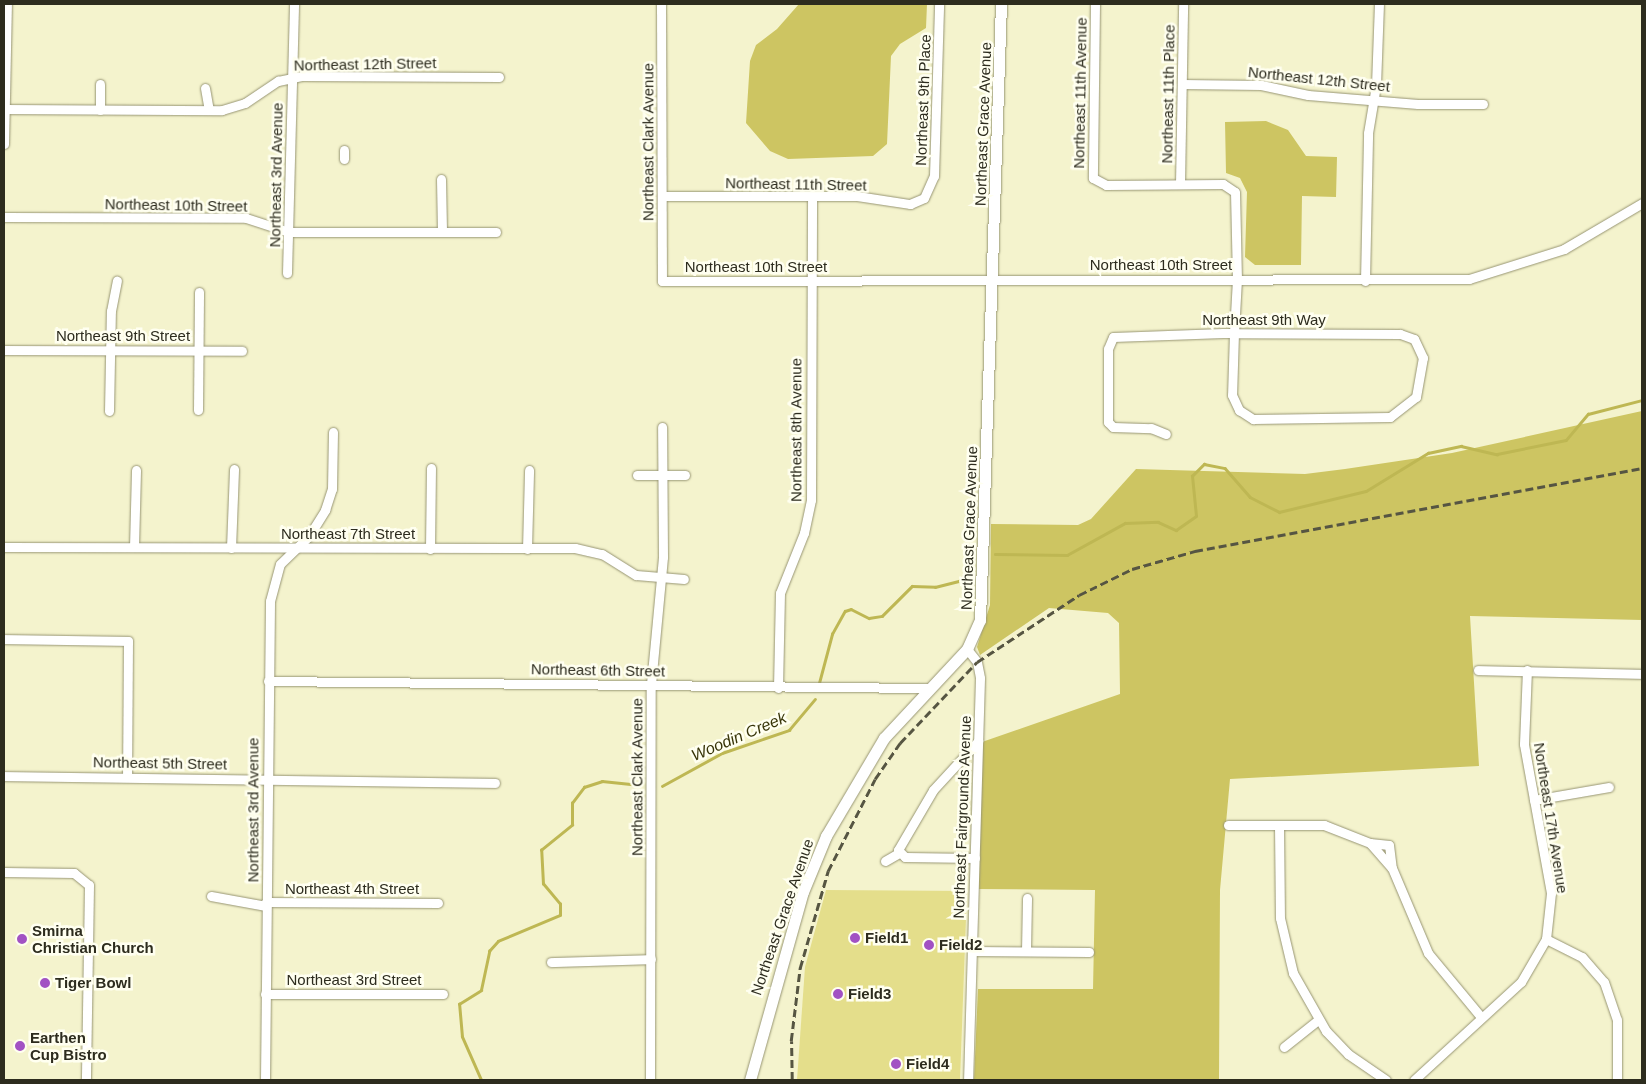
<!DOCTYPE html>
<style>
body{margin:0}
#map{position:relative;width:1646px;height:1084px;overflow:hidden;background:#f4f3cd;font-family:Helvetica,sans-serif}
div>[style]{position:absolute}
.green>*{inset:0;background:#e4de8b}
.forest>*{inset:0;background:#cdc562}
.stream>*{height:2.5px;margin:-1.25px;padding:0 1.25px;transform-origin:1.25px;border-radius:1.25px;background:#beb753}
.roads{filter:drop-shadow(0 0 1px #979573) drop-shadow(0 0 1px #979573)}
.minor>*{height:9px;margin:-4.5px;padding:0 4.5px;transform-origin:4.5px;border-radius:4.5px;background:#fff}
.major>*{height:11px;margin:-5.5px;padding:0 5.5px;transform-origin:5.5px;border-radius:5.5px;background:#fff}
.rail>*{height:2.5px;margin-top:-1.25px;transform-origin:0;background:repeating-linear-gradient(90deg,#565542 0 8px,transparent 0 12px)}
.dots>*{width:14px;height:14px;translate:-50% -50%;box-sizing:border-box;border:2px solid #fffff0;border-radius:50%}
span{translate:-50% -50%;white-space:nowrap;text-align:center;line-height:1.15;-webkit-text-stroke:5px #fffff0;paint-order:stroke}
.street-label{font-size:15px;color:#2d2c1e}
.poi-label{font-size:15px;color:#2d2c1e;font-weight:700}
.left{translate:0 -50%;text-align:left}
.water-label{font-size:16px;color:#373408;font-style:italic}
.frame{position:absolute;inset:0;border:5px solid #2d2c1e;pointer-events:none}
</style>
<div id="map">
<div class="green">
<div style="clip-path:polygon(826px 890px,967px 891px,960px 1080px,797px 1080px,805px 967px)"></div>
</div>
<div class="forest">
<div style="clip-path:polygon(799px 4px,927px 4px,926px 28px,900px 44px,891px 56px,887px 144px,873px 156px,788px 159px,770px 151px,746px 123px,750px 61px,756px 45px,777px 29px)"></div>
<div style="clip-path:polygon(1266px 121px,1288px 130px,1306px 156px,1337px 157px,1336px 197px,1302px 196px,1301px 265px,1255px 265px,1245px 257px,1247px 192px,1240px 178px,1226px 173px,1225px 122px)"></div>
<div style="clip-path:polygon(1642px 411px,1642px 620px,1470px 616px,1479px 766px,1230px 779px,1220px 890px,1219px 1080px,974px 1080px,978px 989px,1093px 989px,1095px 890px,977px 889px,982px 742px,1120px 694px,1119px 623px,1108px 613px,1049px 608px,980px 655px,977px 647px,990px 605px,991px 524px,1078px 525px,1091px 519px,1136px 469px,1305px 474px,1345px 469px,1452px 453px)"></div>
</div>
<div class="stream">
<div style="left:995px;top:554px;width:72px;rotate:0.8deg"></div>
<div style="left:1067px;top:555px;width:66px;rotate:-28.9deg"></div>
<div style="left:1125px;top:523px;width:33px;rotate:-2deg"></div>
<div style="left:1158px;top:522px;width:20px;rotate:24deg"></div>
<div style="left:1176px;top:530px;width:24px;rotate:-35deg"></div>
<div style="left:1196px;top:516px;width:40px;rotate:-95.7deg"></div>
<div style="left:1192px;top:476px;width:17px;rotate:-45deg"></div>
<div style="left:1204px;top:464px;width:21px;rotate:11deg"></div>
<div style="left:1225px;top:468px;width:38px;rotate:49deg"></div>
<div style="left:1250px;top:497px;width:33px;rotate:27deg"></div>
<div style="left:1279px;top:512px;width:89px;rotate:-13.6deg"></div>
<div style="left:1366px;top:491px;width:73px;rotate:-31.5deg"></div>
<div style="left:1428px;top:453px;width:34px;rotate:-12deg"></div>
<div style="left:1461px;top:446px;width:37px;rotate:13deg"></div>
<div style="left:1497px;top:454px;width:70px;rotate:-11.5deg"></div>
<div style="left:1566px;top:440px;width:34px;rotate:-50deg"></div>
<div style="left:1588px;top:414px;width:56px;rotate:-14.5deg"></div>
<div style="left:819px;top:683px;width:51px;rotate:-75.1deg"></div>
<div style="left:832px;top:634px;width:26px;rotate:-61deg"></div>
<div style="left:845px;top:611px;width:6px;rotate:-18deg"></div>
<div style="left:851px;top:609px;width:20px;rotate:27deg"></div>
<div style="left:869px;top:618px;width:13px;rotate:-9deg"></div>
<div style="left:882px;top:616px;width:42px;rotate:-45deg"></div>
<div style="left:912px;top:586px;width:23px;rotate:2deg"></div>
<div style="left:935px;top:587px;width:25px;rotate:-14deg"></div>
<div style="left:959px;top:581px;width:9px;rotate:-49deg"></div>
<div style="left:662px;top:786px;width:68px;rotate:-28.8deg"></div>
<div style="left:722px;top:753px;width:71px;rotate:-18.9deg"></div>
<div style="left:789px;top:730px;width:40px;rotate:-50deg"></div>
<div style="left:481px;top:1080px;width:47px;rotate:-113.8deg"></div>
<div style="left:462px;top:1037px;width:33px;rotate:-95deg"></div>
<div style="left:459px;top:1004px;width:26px;rotate:-32deg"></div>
<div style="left:481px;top:990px;width:40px;rotate:-78deg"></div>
<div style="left:489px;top:951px;width:13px;rotate:-48deg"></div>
<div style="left:498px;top:941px;width:67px;rotate:-22.8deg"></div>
<div style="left:560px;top:915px;width:11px;rotate:-90deg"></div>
<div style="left:560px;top:904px;width:26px;rotate:-130deg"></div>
<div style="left:543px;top:884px;width:34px;rotate:-93deg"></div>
<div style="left:541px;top:850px;width:40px;rotate:-39deg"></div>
<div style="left:572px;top:825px;width:22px;rotate:-90deg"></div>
<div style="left:572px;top:803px;width:20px;rotate:-53deg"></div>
<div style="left:584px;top:787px;width:19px;rotate:-18deg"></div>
<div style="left:602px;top:781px;width:38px;rotate:6deg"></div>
</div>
<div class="roads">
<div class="minor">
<div style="left:661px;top:4px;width:277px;rotate:89.8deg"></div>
<div style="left:662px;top:281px;width:807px;rotate:-0.14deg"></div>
<div style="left:1469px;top:279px;width:100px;rotate:-17.5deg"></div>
<div style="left:1564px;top:249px;width:91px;rotate:-30.5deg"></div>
<div style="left:1095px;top:4px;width:174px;rotate:90.7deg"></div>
<div style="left:1093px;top:178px;width:15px;rotate:28deg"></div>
<div style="left:1106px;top:185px;width:117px;rotate:-0.5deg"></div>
<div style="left:1223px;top:184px;width:14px;rotate:34deg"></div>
<div style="left:1235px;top:192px;width:87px;rotate:88.7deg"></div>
<div style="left:1237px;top:279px;width:54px;rotate:93.2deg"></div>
<div style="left:1234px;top:333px;width:62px;rotate:91.8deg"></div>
<div style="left:1232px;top:395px;width:17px;rotate:65deg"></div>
<div style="left:1239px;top:410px;width:17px;rotate:33deg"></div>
<div style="left:1253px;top:419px;width:137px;rotate:-0.8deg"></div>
<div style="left:1390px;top:417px;width:33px;rotate:-38deg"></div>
<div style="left:1416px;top:397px;width:40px;rotate:-80deg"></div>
<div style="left:1423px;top:358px;width:21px;rotate:-115deg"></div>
<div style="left:1414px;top:339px;width:15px;rotate:-160deg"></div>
<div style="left:1400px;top:334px;width:166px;rotate:-179.7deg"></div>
<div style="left:1234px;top:333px;width:11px;rotate:180deg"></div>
<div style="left:1223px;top:333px;width:110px;rotate:177.9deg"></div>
<div style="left:1113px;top:337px;width:13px;rotate:113deg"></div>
<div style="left:1108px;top:349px;width:73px;rotate:90deg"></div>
<div style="left:1108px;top:422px;width:7px;rotate:45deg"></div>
<div style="left:1113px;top:427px;width:38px;rotate:2deg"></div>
<div style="left:1151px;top:428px;width:16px;rotate:22deg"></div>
<div style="left:1182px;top:84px;width:79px;rotate:0.7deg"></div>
<div style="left:1261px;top:85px;width:48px;rotate:12deg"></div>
<div style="left:1308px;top:95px;width:110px;rotate:4.7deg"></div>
<div style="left:1418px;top:104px;width:65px"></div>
<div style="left:205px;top:88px;width:22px;rotate:80deg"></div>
<div style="left:4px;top:109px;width:218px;rotate:0.3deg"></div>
<div style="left:222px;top:110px;width:24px;rotate:-17deg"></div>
<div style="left:245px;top:103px;width:40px;rotate:-34deg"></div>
<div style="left:278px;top:81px;width:25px;rotate:-12deg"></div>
<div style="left:302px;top:76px;width:197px;rotate:0.3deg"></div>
<div style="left:100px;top:110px;width:26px;rotate:-90deg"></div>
<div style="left:4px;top:144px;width:140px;rotate:-88.8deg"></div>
<div style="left:344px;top:150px;width:9px;rotate:90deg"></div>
<div style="left:441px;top:179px;width:53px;rotate:88.9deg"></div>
<div style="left:1180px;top:184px;width:180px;rotate:-89deg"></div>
<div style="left:662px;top:196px;width:195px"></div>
<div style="left:857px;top:196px;width:54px;rotate:8.6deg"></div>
<div style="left:910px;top:204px;width:15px;rotate:-23deg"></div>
<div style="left:924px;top:198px;width:24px;rotate:-66deg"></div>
<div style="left:934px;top:176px;width:172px;rotate:-88.3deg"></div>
<div style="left:4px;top:217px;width:242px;rotate:0.2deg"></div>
<div style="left:246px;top:218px;width:45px;rotate:18deg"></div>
<div style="left:289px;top:232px;width:207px"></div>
<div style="left:287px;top:273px;width:269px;rotate:-88.5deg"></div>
<div style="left:1365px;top:281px;width:148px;rotate:-88.8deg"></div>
<div style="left:1368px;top:133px;width:49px;rotate:-80.5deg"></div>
<div style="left:1376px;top:85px;width:81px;rotate:-87.9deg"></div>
<div style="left:4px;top:350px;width:238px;rotate:0.2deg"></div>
<div style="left:198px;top:410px;width:118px;rotate:-89.5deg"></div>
<div style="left:109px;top:411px;width:100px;rotate:-88.9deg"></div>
<div style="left:111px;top:311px;width:31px;rotate:-79deg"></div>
<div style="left:637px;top:475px;width:48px"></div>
<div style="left:4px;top:547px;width:571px;rotate:0.1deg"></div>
<div style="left:575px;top:548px;width:28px;rotate:13deg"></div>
<div style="left:602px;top:554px;width:40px;rotate:32deg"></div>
<div style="left:636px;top:575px;width:48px;rotate:4.8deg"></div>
<div style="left:134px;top:547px;width:77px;rotate:-88.5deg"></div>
<div style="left:231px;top:548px;width:79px;rotate:-87.8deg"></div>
<div style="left:430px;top:549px;width:81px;rotate:-89.3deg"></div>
<div style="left:527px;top:549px;width:79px;rotate:-88.5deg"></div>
<div style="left:4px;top:639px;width:124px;rotate:0.9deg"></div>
<div style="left:128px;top:641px;width:135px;rotate:90.4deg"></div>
<div style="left:967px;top:649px;width:16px;rotate:52deg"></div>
<div style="left:977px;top:662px;width:16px;rotate:79deg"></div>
<div style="left:980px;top:678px;width:402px;rotate:91.7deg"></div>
<div style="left:1478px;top:670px;width:164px;rotate:1.4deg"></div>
<div style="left:268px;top:681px;width:659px;rotate:0.61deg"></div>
<div style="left:778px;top:688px;width:95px;rotate:-88.8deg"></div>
<div style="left:780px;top:593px;width:65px;rotate:-68.2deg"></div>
<div style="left:804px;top:533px;width:34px;rotate:-78deg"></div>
<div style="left:811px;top:500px;width:305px;rotate:-89.8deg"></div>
<div style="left:4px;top:776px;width:491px;rotate:0.8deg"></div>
<div style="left:1534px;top:800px;width:76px;rotate:-9.8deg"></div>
<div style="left:1228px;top:825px;width:96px"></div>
<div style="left:1324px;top:825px;width:49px;rotate:21.4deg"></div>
<div style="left:1370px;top:843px;width:33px;rotate:49deg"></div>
<div style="left:1392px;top:868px;width:92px;rotate:67deg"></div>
<div style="left:1428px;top:953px;width:83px;rotate:50.4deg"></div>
<div style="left:1279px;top:825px;width:93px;rotate:89.4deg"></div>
<div style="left:1280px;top:918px;width:57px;rotate:76.7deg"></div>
<div style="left:1293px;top:973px;width:67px;rotate:60.4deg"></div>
<div style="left:1326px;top:1031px;width:32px;rotate:46deg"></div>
<div style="left:1348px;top:1054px;width:46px;rotate:34.4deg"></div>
<div style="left:1370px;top:843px;width:19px;rotate:6deg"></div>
<div style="left:1389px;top:845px;width:23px;rotate:83deg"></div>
<div style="left:975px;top:858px;width:70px;rotate:-179.2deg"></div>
<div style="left:905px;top:857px;width:10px;rotate:-135deg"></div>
<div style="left:898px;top:850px;width:69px;rotate:-59.7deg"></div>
<div style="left:933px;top:790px;width:67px;rotate:-47.4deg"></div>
<div style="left:885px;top:861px;width:16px;rotate:-30deg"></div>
<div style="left:4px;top:872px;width:70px;rotate:0.8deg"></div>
<div style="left:74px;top:873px;width:19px;rotate:39deg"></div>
<div style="left:89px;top:885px;width:195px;rotate:90.9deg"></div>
<div style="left:211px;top:896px;width:56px;rotate:10.3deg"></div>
<div style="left:266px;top:902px;width:172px;rotate:0.3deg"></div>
<div style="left:1546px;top:939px;width:40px;rotate:26.6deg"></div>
<div style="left:1582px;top:957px;width:33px;rotate:49deg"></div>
<div style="left:1604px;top:982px;width:40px;rotate:71.1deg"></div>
<div style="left:1617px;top:1020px;width:60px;rotate:90deg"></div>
<div style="left:972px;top:951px;width:117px;rotate:0.5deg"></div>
<div style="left:1026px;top:951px;width:53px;rotate:-88.9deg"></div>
<div style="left:551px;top:962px;width:100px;rotate:-1.7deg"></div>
<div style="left:265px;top:994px;width:178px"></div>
<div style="left:1284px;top:1047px;width:43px;rotate:-38.5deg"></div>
<div style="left:265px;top:1080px;width:479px;rotate:-89.4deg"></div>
<div style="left:270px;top:601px;width:38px;rotate:-75deg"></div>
<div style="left:280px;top:564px;width:40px;rotate:-44deg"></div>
<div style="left:309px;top:536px;width:31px;rotate:-58deg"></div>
<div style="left:325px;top:510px;width:22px;rotate:-72deg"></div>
<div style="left:332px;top:489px;width:57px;rotate:-89deg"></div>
<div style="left:650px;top:1080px;width:396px;rotate:-89.9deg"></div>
<div style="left:651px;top:684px;width:128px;rotate:-84.6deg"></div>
<div style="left:663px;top:557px;width:130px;rotate:-90.4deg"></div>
<div style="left:1414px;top:1080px;width:145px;rotate:-42.5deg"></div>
<div style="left:1521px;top:982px;width:50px;rotate:-59.8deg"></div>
<div style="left:1546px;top:939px;width:46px;rotate:-83.8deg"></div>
<div style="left:1551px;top:893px;width:151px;rotate:-100.3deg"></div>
<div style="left:1524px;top:744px;width:74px;rotate:-87.7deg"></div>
</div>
<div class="major">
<div style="left:750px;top:1080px;width:195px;rotate:-74.3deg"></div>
<div style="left:803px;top:892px;width:61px;rotate:-67.7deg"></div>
<div style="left:826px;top:836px;width:114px;rotate:-59.4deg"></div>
<div style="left:884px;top:738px;width:122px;rotate:-47deg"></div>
<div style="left:967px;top:649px;width:32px;rotate:-66deg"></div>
<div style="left:980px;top:620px;width:616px;rotate:-88.05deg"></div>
</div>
</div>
<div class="rail">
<div style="left:792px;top:1080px;width:39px;rotate:-91deg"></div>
<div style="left:791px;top:1041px;width:74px;rotate:-83deg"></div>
<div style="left:800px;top:968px;width:101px;rotate:-73.9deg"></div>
<div style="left:828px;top:871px;width:103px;rotate:-62.9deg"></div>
<div style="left:875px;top:779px;width:44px;rotate:-55.2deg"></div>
<div style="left:900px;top:743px;width:112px;rotate:-46.5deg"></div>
<div style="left:977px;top:662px;width:122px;rotate:-33.3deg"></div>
<div style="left:1079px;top:595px;width:59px;rotate:-26.1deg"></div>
<div style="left:1132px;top:569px;width:66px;rotate:-15.9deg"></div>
<div style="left:1195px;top:551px;width:455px;rotate:-10.5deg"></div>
</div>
<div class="dots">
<div style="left:855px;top:938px;background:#a252c3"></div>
<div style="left:22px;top:939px;background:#a252c3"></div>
<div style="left:929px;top:945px;background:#a252c3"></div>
<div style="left:45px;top:983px;background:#a252c3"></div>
<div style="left:838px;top:994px;background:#a252c3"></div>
<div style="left:20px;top:1046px;background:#a252c3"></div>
<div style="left:896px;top:1064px;background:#a252c3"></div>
</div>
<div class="street-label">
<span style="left:365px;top:64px;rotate:-1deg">Northeast 12th Street</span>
<span style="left:1319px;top:79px;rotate:6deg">Northeast 12th Street</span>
<span style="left:1080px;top:93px;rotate:-89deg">Northeast 11th Avenue</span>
<span style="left:1168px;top:94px;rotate:-89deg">Northeast 11th Place</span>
<span style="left:923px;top:100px;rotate:-88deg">Northeast 9th Place</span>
<span style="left:983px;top:124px;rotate:-88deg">Northeast Grace Avenue</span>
<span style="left:648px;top:142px;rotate:-90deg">Northeast Clark Avenue</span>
<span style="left:276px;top:175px;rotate:-89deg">Northeast 3rd Avenue</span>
<span style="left:796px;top:184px;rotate:1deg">Northeast 11th Street</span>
<span style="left:176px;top:205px;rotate:1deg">Northeast 10th Street</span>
<span style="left:1161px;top:265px">Northeast 10th Street</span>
<span style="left:756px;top:267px">Northeast 10th Street</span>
<span style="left:1264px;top:320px">Northeast 9th Way</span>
<span style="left:123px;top:336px">Northeast 9th Street</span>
<span style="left:796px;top:430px;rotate:-90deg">Northeast 8th Avenue</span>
<span style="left:969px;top:528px;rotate:-88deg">Northeast Grace Avenue</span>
<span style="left:348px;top:534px">Northeast 7th Street</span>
<span style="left:598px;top:670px;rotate:1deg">Northeast 6th Street</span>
<span style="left:160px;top:763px;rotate:1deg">Northeast 5th Street</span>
<span style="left:637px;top:777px;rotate:-90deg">Northeast Clark Avenue</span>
<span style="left:253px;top:810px;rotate:-90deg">Northeast 3rd Avenue</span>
<span style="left:962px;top:817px;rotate:-88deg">Northeast Fairgrounds Avenue</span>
<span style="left:1551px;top:818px;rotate:81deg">Northeast 17th Avenue</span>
<span style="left:352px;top:889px">Northeast 4th Street</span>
<span style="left:782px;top:917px;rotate:-71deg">Northeast Grace Avenue</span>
<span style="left:354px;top:980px">Northeast 3rd Street</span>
</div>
<div class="poi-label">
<span class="left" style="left:32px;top:939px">Smirna<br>Christian Church</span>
<span class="left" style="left:865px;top:938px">Field1</span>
<span class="left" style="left:939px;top:945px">Field2</span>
<span class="left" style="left:55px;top:983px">Tiger Bowl</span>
<span class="left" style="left:848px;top:994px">Field3</span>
<span class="left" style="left:30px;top:1046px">Earthen<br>Cup Bistro</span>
<span class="left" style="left:906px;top:1064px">Field4</span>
</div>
<div class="water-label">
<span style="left:739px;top:737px;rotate:-23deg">Woodin Creek</span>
</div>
<div class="frame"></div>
</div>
